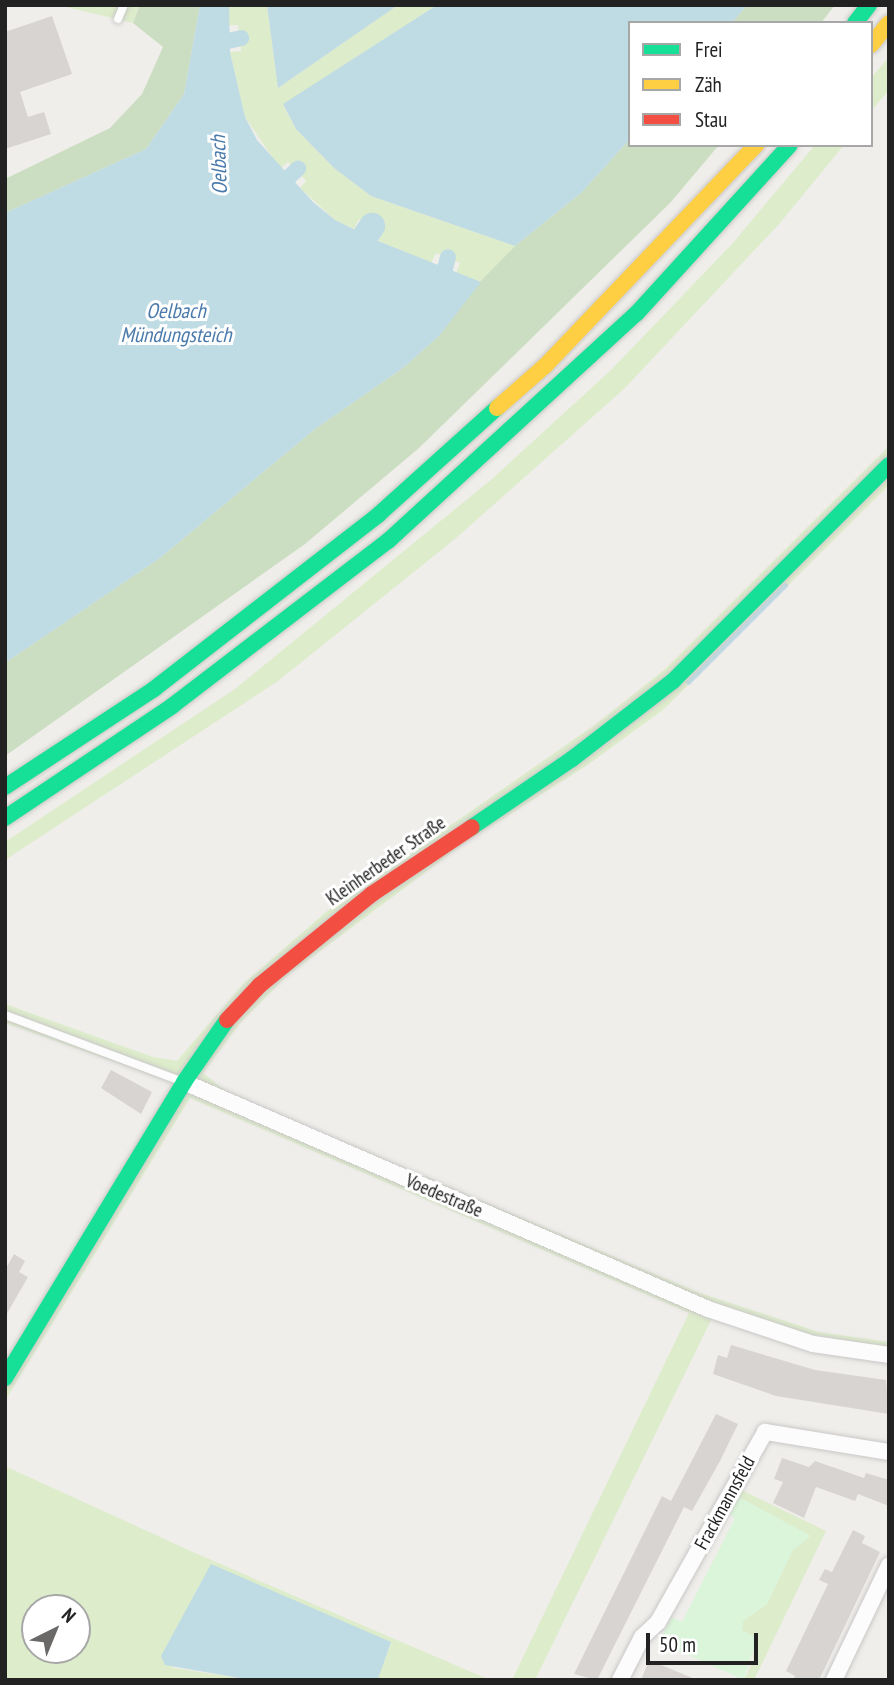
<!DOCTYPE html>
<meta charset="utf-8">
<style>
body{margin:0}
#map{position:relative;width:894px;height:1685px;overflow:hidden;background:#f0eeeb;font-family:"PT Sans Narrow",sans-serif}
div>[style]{position:absolute}
.grass>*{inset:0;background:#ddeccb}
.forest>*{inset:0;background:#cbdec1}
.park>*{inset:0;background:#daf5da}
.water>*{inset:0;background:#bfdbe3}
.stream>*{height:4.5px;margin:-2.25px;padding:0 2.25px;transform-origin:2.25px;border-radius:2.25px;background:#bfdbe3}
.canal>*{height:16px;margin:-8px;padding:0 8px;transform-origin:8px;border-radius:8px;background:#bfdbe3}
.river>*{height:26px;margin:-13px;padding:0 13px;transform-origin:13px;border-radius:13px;background:#bfdbe3}
.building>*{inset:0;background:#d7d4d2}
.roads{filter:drop-shadow(0 0 2px #c9c8c7) drop-shadow(0 0 2px #c9c8c7)}
.lane>*{height:8px;margin:-4px;padding:0 4px;transform-origin:4px;border-radius:4px;background:#fdfcfc}
.street>*{height:16px;margin:-8px;padding:0 8px;transform-origin:8px;border-radius:8px;background:#fdfcfc}
.fast>*{height:16px;margin:-8px;padding:0 8px;transform-origin:8px;border-radius:8px;background:#16e098}
.slow>*{height:16px;margin:-8px;padding:0 8px;transform-origin:8px;border-radius:8px;background:#ffcf43}
.jam>*{height:16px;margin:-8px;padding:0 8px;transform-origin:8px;border-radius:8px;background:#f24e42}
span{translate:-50% -50%;white-space:nowrap;text-align:center;line-height:1.15;-webkit-text-stroke:6px #fff;paint-order:stroke}
.street-label{font-size:19px;color:#222}
.water-label{font-size:21px;color:#4a7aab;font-style:italic}
.frame{position:absolute;inset:0;border:7px solid #222;pointer-events:none}
.legend{position:absolute;left:628px;top:21px;width:245px;height:126px;box-sizing:border-box;background:#fff;border:2px solid #a7a7a7;margin:0;padding:9px 12px;list-style:none;font-size:21px;color:#222}
.legend li{display:flex;align-items:center;gap:14px;height:35px}
.legend b{width:35px;border:2px solid #a7a7a7}
.north{position:absolute;left:21px;top:1594px;width:70px;height:70px;box-sizing:border-box;background:#fff;border:2px solid #a7a7a7;border-radius:50%;rotate:43deg;font-size:19px;font-weight:700;line-height:28px;text-align:center;color:#222}
.north::after{content:'';display:block;margin:auto;width:24px;height:32px;background:#6a6968;clip-path:polygon(50% 0,100% 100%,50% 72%,0 100%)}
.scale{position:absolute;left:646px;top:1633px;width:112px;height:32px;box-sizing:border-box;border:4px solid #222;border-top:0;padding-left:9px;font-size:21px;line-height:24px;white-space:nowrap;color:#222;-webkit-text-stroke:5px #fff;paint-order:stroke}
</style>
<div id="map">
<div class="grass">
<div style="clip-path:polygon(58px 5px,140px 5px,133px 23px)"></div>
<div style="clip-path:polygon(229px 5px,267px 5px,278px 88px,398px 5px,437px 5px,283px 105px,296px 129px,334px 168px,371px 196px,515px 246px,481px 282px,456px 273px,460px 263px,436px 253px,431px 263px,378px 241px,383px 231px,359px 219px,354px 229px,335px 220px,300px 188px,306px 181px,288px 162px,280px 169px,245px 117px,230px 52px,241px 51px,238px 25px,228px 25px)"></div>
<div style="clip-path:polygon(889px 57px,889px 90px,871px 111px,871px 78px)"></div>
<div style="clip-path:polygon(815px 145px,844px 145px,780px 223px,624px 389px,455px 539px,278px 681px,5px 860px,5px 842px,235px 689px,492px 479px,611px 370px,732px 244px)"></div>
<div style="clip-path:polygon(889px 446px,889px 485px,663px 710px,586px 766px,466px 842px,288px 975px,241px 1022px,203px 1073px,226px 1091px,269px 1111px,700px 1293px,819px 1332px,889px 1342px,889px 1348px,782px 1329px,717px 1308px,535px 1680px,512px 1680px,689px 1313px,190px 1098px,5px 1401px,5px 1367px,174px 1083px,5px 1023px,5px 1004px,153px 1057px,177px 1061px,243px 984px,326px 912px,596px 724px,664px 670px)"></div>
<div style="clip-path:polygon(evenodd,5px 1466px,195px 1553px,490px 1680px,376px 1680px,391px 1643px,169px 1667px,251px 1680px,5px 1680px,5px 1466px,35px 1608px,77px 1608px,77px 1650px,35px 1650px,35px 1608px)"></div>
<div style="clip-path:polygon(739px 1489px,826px 1531px,754px 1680px,744px 1680px,753px 1661px,754px 1637px,742px 1630px,742px 1620px,767px 1604px,793px 1549px,810px 1536px,735px 1495px)"></div>
</div>
<div class="forest">
<div style="clip-path:polygon(140px 5px,200px 5px,184px 94px,146px 149px,5px 213px,5px 179px,110px 128px,142px 94px,163px 47px,133px 23px)"></div>
<div style="clip-path:polygon(747px 5px,835px 5px,821px 23px,732px 23px)"></div>
<div style="clip-path:polygon(630px 139px,630px 145px,719px 145px,670px 203px,419px 448px,305px 544px,5px 756px,5px 663px,160px 558px,315px 429px,403px 368px,439px 336px,473px 289px,515px 246px,582px 192px)"></div>
</div>
<div class="park">
<div style="clip-path:polygon(735px 1495px,811px 1536px,793px 1550px,767px 1604px,743px 1621px,742px 1630px,754px 1637px,755px 1644px,744px 1680px,659px 1642px,671px 1617px,682px 1622px,735px 1518px,725px 1512px)"></div>
</div>
<div class="water">
<div style="clip-path:polygon(200px 5px,229px 5px,230px 52px,245px 117px,257px 140px,313px 202px,335px 220px,378px 241px,481px 282px,439px 336px,403px 368px,315px 429px,160px 558px,5px 663px,5px 213px,146px 149px,184px 94px)"></div>
<div style="clip-path:polygon(267px 5px,398px 5px,278px 88px)"></div>
<div style="clip-path:polygon(437px 5px,747px 5px,732px 23px,630px 23px,630px 139px,582px 192px,515px 246px,371px 196px,334px 168px,296px 129px,283px 104px)"></div>
<div style="clip-path:polygon(211px 1564px,391px 1642px,378px 1679px,251px 1680px,165px 1665px,161px 1656px)"></div>
</div>
<div class="stream">
<div style="left:688px;top:682px;width:137px;rotate:-45deg"></div>
</div>
<div class="canal">
<div style="left:215px;top:44px;width:27px;rotate:-13deg"></div>
<div style="left:274px;top:191px;width:33px;rotate:-43deg"></div>
<div style="left:445px;top:269px;width:12px;rotate:-76deg"></div>
</div>
<div class="river">
<div style="left:366px;top:235px;width:11px;rotate:-56deg"></div>
</div>
<div class="building">
<div style="clip-path:polygon(52px 16px,72px 74px,20px 92px,28px 117px,44px 112px,51px 134px,5px 149px,5px 32px)"></div>
<div style="clip-path:polygon(111px 1070px,152px 1092px,141px 1114px,101px 1088px)"></div>
<div style="clip-path:polygon(14px 1254px,25px 1261px,19px 1272px,28px 1277px,5px 1317px,5px 1270px)"></div>
<div style="clip-path:polygon(731px 1345px,815px 1370px,886px 1380px,889px 1414px,776px 1396px,713px 1374px,718px 1355px,727px 1358px)"></div>
<div style="clip-path:polygon(716px 1414px,738px 1424px,720px 1461px,692px 1511px,684px 1507px,597px 1680px,574px 1674px,662px 1496px,671px 1501px)"></div>
<div style="clip-path:polygon(782px 1458px,809px 1467px,815px 1461px,864px 1478px,866px 1473px,889px 1480px,889px 1506px,858px 1494px,855px 1501px,816px 1487px,804px 1518px,773px 1503px,783px 1482px,774px 1479px)"></div>
<div style="clip-path:polygon(853px 1530px,865px 1536px,862px 1543px,880px 1552px,819px 1680px,793px 1680px,795px 1676px,786px 1671px,828px 1584px,819px 1580px,825px 1569px,832px 1572px)"></div>
<div style="clip-path:polygon(649px 1660px,695px 1679px,695px 1680px,641px 1680px)"></div>
</div>
<div class="roads">
<div class="lane">
<div style="left:118px;top:19px;width:15px;rotate:-67deg"></div>
<div style="left:5px;top:1015px;width:188px;rotate:20.6deg"></div>
</div>
<div class="street">
<div style="left:184px;top:1082px;width:571px;rotate:23.42deg"></div>
<div style="left:708px;top:1309px;width:111px;rotate:18.4deg"></div>
<div style="left:813px;top:1344px;width:77px;rotate:8.2deg"></div>
<div style="left:620px;top:1680px;width:48px;rotate:-62.9deg"></div>
<div style="left:642px;top:1637px;width:22px;rotate:-43deg"></div>
<div style="left:658px;top:1622px;width:218px;rotate:-60.6deg"></div>
<div style="left:765px;top:1432px;width:126px;rotate:9.2deg"></div>
<div style="left:834px;top:1680px;width:127px;rotate:-64.4deg"></div>
</div>
<div class="fast">
<div style="left:855px;top:23px;width:23px;rotate:-52deg"></div>
<div style="left:5px;top:787px;width:178px;rotate:-33.3deg"></div>
<div style="left:154px;top:689px;width:284px;rotate:-37.8deg"></div>
<div style="left:378px;top:515px;width:160px;rotate:-42deg"></div>
<div style="left:5px;top:818px;width:201px;rotate:-33.8deg"></div>
<div style="left:172px;top:706px;width:272px;rotate:-37.4deg"></div>
<div style="left:388px;top:541px;width:338px;rotate:-42.5deg"></div>
<div style="left:637px;top:313px;width:227px;rotate:-47.7deg"></div>
<div style="left:472px;top:827px;width:121px;rotate:-34.2deg"></div>
<div style="left:572px;top:759px;width:128px;rotate:-37.7deg"></div>
<div style="left:673px;top:681px;width:305px;rotate:-45deg"></div>
<div style="left:5px;top:1378px;width:346px;rotate:-58.8deg"></div>
<div style="left:184px;top:1082px;width:75px;rotate:-55.3deg"></div>
</div>
<div class="slow">
<div style="left:871px;top:45px;width:28px;rotate:-51deg"></div>
<div style="left:497px;top:408px;width:64px;rotate:-41.2deg"></div>
<div style="left:545px;top:366px;width:306px;rotate:-46.3deg"></div>
</div>
<div class="jam">
<div style="left:227px;top:1020px;width:48px;rotate:-46.7deg"></div>
<div style="left:260px;top:985px;width:144px;rotate:-39.1deg"></div>
<div style="left:372px;top:894px;width:120px;rotate:-33.8deg"></div>
</div>
</div>
<div class="street-label">
<span style="left:386px;top:861px;rotate:-35deg">Kleinherbeder Straße</span>
<span style="left:444px;top:1196px;rotate:23deg">Voedestraße</span>
<span style="left:725px;top:1503px;rotate:-61deg">Frackmannsfeld</span>
</div>
<div class="water-label">
<span style="left:219px;top:165px;rotate:-92deg">Oelbach</span>
<span style="left:176px;top:323px">Oelbach<br>Mündungsteich</span>
</div>
<div class="frame"></div>
<ul class="legend">
<li><b style="height:9px;background:#16e098"></b>Frei</li>
<li><b style="height:9px;background:#ffcf43"></b>Zäh</li>
<li><b style="height:9px;background:#f24e42"></b>Stau</li>
</ul>
<div class="north">N</div>
<div class="scale">50 m</div>
</div>
